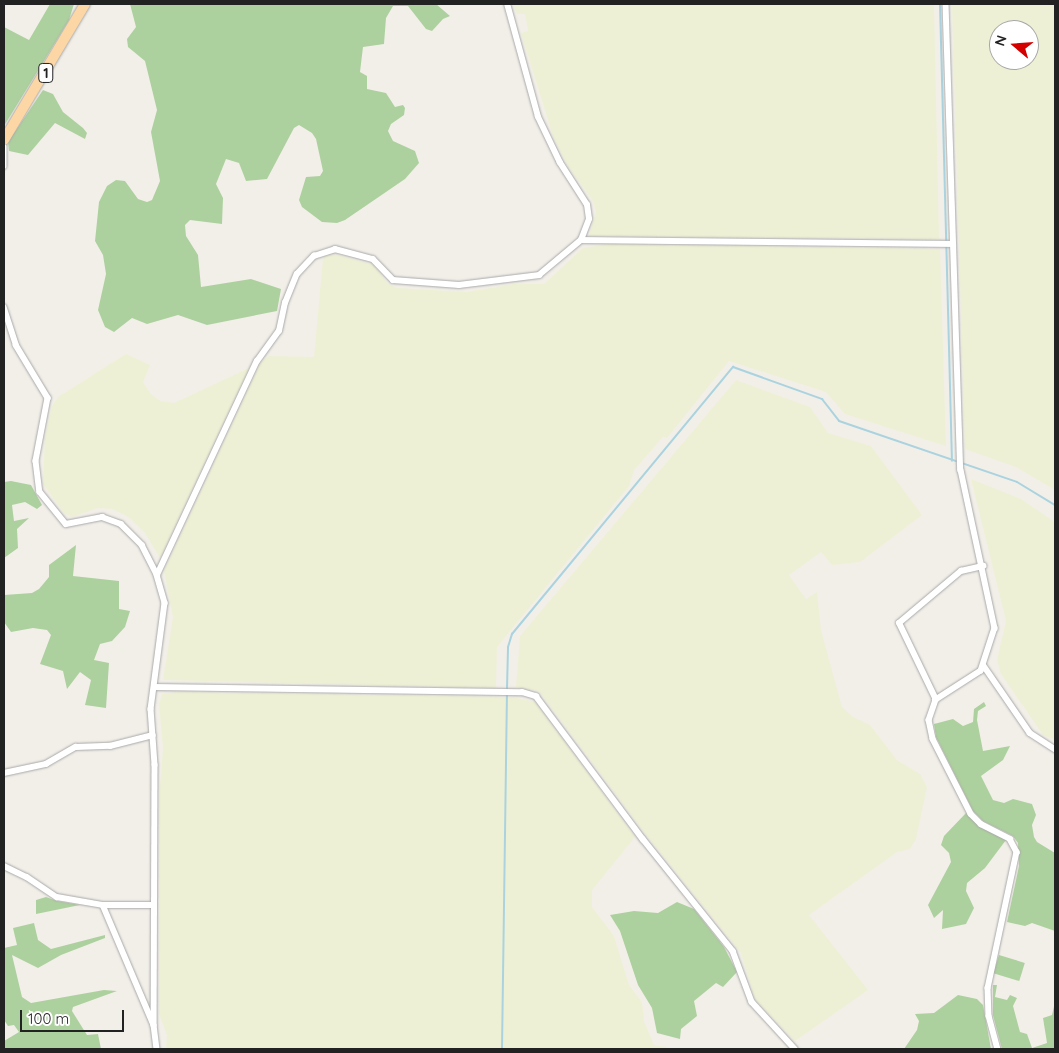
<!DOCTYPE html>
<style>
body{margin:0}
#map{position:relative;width:1059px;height:1053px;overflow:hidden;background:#f2efe9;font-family:Quicksand,sans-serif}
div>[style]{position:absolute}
.farmland>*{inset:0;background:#eef0d5}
.forest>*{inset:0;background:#add19e;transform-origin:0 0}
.stream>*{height:2px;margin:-1px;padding:0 1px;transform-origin:1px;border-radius:1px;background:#aad3df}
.roads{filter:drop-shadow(0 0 1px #a9a9a9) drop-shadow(0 0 1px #a9a9a9)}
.street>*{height:5.5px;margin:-2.75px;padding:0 2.75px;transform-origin:2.75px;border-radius:2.75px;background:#fff}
.primary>*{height:10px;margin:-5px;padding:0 5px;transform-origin:5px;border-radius:5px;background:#fcd6a4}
span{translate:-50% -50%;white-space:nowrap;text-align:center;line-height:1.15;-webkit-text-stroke:4.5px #fff;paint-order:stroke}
.shield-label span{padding:1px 4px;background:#fff;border:1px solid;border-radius:4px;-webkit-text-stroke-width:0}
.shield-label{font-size:14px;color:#222;font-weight:700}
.frame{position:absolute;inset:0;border:5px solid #222;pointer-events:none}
.north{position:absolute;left:989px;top:20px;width:50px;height:50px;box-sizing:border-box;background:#fff;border:1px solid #a7a7a7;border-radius:50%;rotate:288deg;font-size:14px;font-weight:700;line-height:20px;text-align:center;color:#222}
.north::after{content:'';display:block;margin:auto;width:18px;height:22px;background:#d40000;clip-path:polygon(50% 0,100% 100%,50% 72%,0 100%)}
.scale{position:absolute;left:20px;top:1010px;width:104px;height:22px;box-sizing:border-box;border:2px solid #222;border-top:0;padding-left:6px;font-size:15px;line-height:18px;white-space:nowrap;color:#222;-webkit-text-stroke:4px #fff;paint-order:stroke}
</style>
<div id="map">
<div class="farmland">
<div style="clip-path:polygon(513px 4px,934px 4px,939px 239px,589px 236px,596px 212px,593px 201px,568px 166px,553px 136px,521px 33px,528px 31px,525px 14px,517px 14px)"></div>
<div style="clip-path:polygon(evenodd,952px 4px,1055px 4px,1055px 490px,1016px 467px,965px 449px,952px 4px,999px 30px,1029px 30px,1029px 60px,999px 60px,999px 30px)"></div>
<div style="clip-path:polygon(609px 244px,940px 249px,946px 446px,845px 414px,826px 392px,729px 361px,667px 438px,663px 437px,634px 470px,629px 486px,497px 647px,496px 688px,163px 680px,173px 617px,164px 571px,261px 362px,269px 356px,314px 357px,323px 258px,327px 254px,337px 255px,374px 265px,387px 283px,397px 288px,466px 292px,514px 284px,544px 284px,583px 248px)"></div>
<div style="clip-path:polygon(126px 354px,150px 365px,143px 382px,151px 394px,160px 401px,174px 403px,249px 368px,160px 558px,145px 533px,130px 518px,113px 509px,98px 508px,72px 517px,64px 513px,43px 484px,45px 438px,52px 406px,58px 397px)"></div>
<div style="clip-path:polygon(736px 380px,810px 407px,828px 433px,871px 446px,922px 515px,860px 562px,832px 565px,821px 552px,789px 575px,806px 599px,817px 592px,821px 630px,842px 707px,853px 717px,870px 725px,897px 760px,920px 774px,927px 787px,916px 839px,910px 849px,897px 852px,809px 915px,868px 990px,795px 1041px,755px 999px,741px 953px,644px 832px,539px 691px,516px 687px,520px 636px)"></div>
<div style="clip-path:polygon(971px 479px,1021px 499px,1055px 522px,1055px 740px,1043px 735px,1001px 674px,997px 660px,1006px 621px)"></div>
<div style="clip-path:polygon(179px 692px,512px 697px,535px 702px,635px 837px,592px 890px,592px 907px,614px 936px,629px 985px,642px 1002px,644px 1021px,654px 1045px,677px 1049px,166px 1049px,167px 1035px,159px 1014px,160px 788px,163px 747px,159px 705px,162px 694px)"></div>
</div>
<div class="forest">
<div style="clip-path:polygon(50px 4px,74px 4px,69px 20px,4px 126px,4px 27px,29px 40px)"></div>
<div style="clip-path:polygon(130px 4px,436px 4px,450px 16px,443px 19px,432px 31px,426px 29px,408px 6px,393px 6px,386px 18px,384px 44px,363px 47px,360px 72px,367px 76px,367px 89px,386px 93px,395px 107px,403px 105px,405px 108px,404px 115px,391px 124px,388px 131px,393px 141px,415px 151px,419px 163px,405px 179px,345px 220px,337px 223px,322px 222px,302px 207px,299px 200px,306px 177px,320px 176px,323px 171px,316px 139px,312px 133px,299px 125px,294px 128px,267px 179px,246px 181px,239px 163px,226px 159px,216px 184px,223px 198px,222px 224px,190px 220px,185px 225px,186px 236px,198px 255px,201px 287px,251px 279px,281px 289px,277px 311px,207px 325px,178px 315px,147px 324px,132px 318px,114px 332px,105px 327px,98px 310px,106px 274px,103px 255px,95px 241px,99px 202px,107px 186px,116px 180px,125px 181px,138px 199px,147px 202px,152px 200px,160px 181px,151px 132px,157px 110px,145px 61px,128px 47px,127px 39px,136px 27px)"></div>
<div style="clip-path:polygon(43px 90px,53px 94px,63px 112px,83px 128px,87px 133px,85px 139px,55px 123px,28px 155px,9px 151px,8px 142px)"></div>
<div style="clip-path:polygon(11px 481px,31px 485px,42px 505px,37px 509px,25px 502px,12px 505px,14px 521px,29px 518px,17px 529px,18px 548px,4px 558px,4px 482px)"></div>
<div style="clip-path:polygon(76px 545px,73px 576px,119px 581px,119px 609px,130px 611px,125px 627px,112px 641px,100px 644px,94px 660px,109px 663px,106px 708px,85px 705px,91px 680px,80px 672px,67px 689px,63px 671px,40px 664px,51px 635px,47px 630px,33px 628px,11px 632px,4px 622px,4px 595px,32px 593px,39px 589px,49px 577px,49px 565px)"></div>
<div style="clip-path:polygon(984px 702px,986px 706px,978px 711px,977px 720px,983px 751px,1010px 746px,1003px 760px,981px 776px,993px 800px,1004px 803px,1013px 799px,1032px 804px,1036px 815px,1032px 825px,1034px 837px,1037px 842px,1055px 853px,1055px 931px,1032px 923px,1025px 926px,1007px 922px,1019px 866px,1018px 843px,1013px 836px,983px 821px,973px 811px,936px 737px,934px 724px,953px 719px,963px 726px,973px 722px,974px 709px)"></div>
<div style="clip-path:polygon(966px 813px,979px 826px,1006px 840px,985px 868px,967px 883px,966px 891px,974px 908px,966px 924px,942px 929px,943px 910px,934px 918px,928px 905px,951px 862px,949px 853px,941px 845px,944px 836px)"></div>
<div style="clip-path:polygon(46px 897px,57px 901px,80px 905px,36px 914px,36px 900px)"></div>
<div style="clip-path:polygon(677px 902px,694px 909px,724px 947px,737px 972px,723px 987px,716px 983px,694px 1001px,697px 1016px,681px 1029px,680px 1039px,657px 1033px,652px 1008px,638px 985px,620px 931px,610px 915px,634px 911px,658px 913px)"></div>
<div style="clip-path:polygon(34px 923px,38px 940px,51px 949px,105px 935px,105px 938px,61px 955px,38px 968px,12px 955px,22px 997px,31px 1003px,104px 990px,117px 991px,73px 1007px,72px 1011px,87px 1035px,98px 1034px,101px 1049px,4px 1048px,4px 1041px,19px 1032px,14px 1025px,8px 1026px,4px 1020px,4px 948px,17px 945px,13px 928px)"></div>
<div style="left:999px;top:955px;width:27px;height:19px;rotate:17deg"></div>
<div style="clip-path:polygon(993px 985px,997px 985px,995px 997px,1007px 1000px,1010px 995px,1017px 998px,1013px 1006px,1020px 1032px,1027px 1034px,1032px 1048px,1047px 1043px,1043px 1018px,1052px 1015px,1055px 1002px,1055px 1049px,1002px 1049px,993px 1015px)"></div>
<div style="clip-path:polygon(958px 995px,977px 999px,983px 1005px,991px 1049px,904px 1049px,917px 1030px,919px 1021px,915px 1014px,934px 1013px)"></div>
</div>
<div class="stream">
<div style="left:940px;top:4px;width:457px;rotate:88.5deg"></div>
<div style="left:507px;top:689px;width:42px;rotate:-88.6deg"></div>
<div style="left:508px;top:647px;width:14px;rotate:-73deg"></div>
<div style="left:512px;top:634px;width:347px;rotate:-50.4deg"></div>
<div style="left:733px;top:367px;width:95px;rotate:19.8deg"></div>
<div style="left:822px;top:399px;width:28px;rotate:52deg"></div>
<div style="left:839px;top:421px;width:188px;rotate:18.9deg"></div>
<div style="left:1017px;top:482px;width:44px;rotate:31.2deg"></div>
<div style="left:502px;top:1049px;width:355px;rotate:-89.2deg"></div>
</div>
<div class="roads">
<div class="street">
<div style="left:946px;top:4px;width:466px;rotate:88.2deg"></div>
<div style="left:961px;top:470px;width:162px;rotate:77.9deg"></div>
<div style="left:995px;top:628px;width:45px;rotate:108deg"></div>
<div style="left:981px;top:671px;width:54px;rotate:147.2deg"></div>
<div style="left:936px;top:700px;width:21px;rotate:109deg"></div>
<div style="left:929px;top:720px;width:19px;rotate:78deg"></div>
<div style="left:933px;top:739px;width:84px;rotate:63.1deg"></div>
<div style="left:971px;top:814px;width:14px;rotate:45deg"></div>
<div style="left:981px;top:824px;width:33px;rotate:27deg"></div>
<div style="left:1010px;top:839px;width:15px;rotate:62deg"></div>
<div style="left:1017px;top:852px;width:139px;rotate:102deg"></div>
<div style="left:988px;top:988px;width:28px;rotate:88deg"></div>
<div style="left:989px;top:1016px;width:34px;rotate:75deg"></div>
<div style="left:4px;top:147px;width:19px;rotate:90deg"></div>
<div style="left:581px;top:240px;width:372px;rotate:0.6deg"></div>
<div style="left:4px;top:307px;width:40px;rotate:72deg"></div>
<div style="left:16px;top:345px;width:62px;rotate:58.9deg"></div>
<div style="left:48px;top:398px;width:64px;rotate:100.8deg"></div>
<div style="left:36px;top:461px;width:31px;rotate:83deg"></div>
<div style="left:40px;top:492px;width:41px;rotate:50.9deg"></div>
<div style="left:66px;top:524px;width:37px;rotate:-11deg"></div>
<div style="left:102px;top:517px;width:20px;rotate:20deg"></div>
<div style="left:121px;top:524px;width:30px;rotate:45deg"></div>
<div style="left:142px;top:545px;width:34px;rotate:63deg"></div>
<div style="left:157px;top:575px;width:29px;rotate:74deg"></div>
<div style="left:165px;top:603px;width:107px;rotate:97.5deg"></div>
<div style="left:151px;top:709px;width:56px;rotate:85.9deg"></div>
<div style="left:155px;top:765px;width:260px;rotate:90.2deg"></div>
<div style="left:157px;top:575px;width:236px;rotate:-65deg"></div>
<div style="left:257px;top:361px;width:37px;rotate:-54deg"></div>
<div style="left:279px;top:331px;width:29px;rotate:-78deg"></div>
<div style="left:285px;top:303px;width:31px;rotate:-68deg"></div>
<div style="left:297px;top:274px;width:25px;rotate:-47deg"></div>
<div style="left:314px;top:256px;width:22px;rotate:-18deg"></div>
<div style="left:335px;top:249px;width:39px;rotate:15deg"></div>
<div style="left:373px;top:259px;width:29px;rotate:46deg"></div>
<div style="left:393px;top:280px;width:66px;rotate:4.3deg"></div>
<div style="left:459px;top:285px;width:81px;rotate:-7.1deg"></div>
<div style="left:539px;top:275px;width:55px;rotate:-39.8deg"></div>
<div style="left:581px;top:240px;width:22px;rotate:-69deg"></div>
<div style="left:589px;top:219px;width:14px;rotate:-98deg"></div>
<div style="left:587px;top:205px;width:50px;rotate:-122.7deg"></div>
<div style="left:560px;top:163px;width:51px;rotate:-115.6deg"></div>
<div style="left:538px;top:117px;width:117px;rotate:-105.3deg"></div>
<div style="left:984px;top:666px;width:81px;rotate:55.5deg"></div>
<div style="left:1030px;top:733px;width:30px;rotate:33deg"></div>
<div style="left:154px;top:687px;width:368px;rotate:0.8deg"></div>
<div style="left:522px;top:692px;width:15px;rotate:16deg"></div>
<div style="left:536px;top:696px;width:179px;rotate:53.2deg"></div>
<div style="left:643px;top:839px;width:144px;rotate:51.2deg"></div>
<div style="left:733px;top:951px;width:54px;rotate:69.6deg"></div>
<div style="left:752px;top:1002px;width:64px;rotate:47.5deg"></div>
<div style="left:936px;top:700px;width:85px;rotate:-115.7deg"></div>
<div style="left:899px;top:623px;width:81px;rotate:-40deg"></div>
<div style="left:961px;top:571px;width:23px;rotate:-13deg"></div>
<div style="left:4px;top:773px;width:43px;rotate:-12.1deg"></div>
<div style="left:46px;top:764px;width:34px;rotate:-30deg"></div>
<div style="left:76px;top:747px;width:34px;rotate:-2deg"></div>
<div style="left:110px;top:746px;width:44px;rotate:-14.3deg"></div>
<div style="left:4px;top:866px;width:25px;rotate:26deg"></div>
<div style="left:27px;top:877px;width:36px;rotate:34deg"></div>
<div style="left:57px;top:897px;width:47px;rotate:9.9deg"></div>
<div style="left:103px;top:905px;width:130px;rotate:67deg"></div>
<div style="left:154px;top:1025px;width:24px;rotate:83deg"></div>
<div style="left:103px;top:905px;width:51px"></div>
</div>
<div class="primary">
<div style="left:4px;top:140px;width:158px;rotate:-59.2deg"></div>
</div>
</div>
<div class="shield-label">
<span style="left:46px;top:73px">1</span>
</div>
<div class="frame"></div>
<div class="north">N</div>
<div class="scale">100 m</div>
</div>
